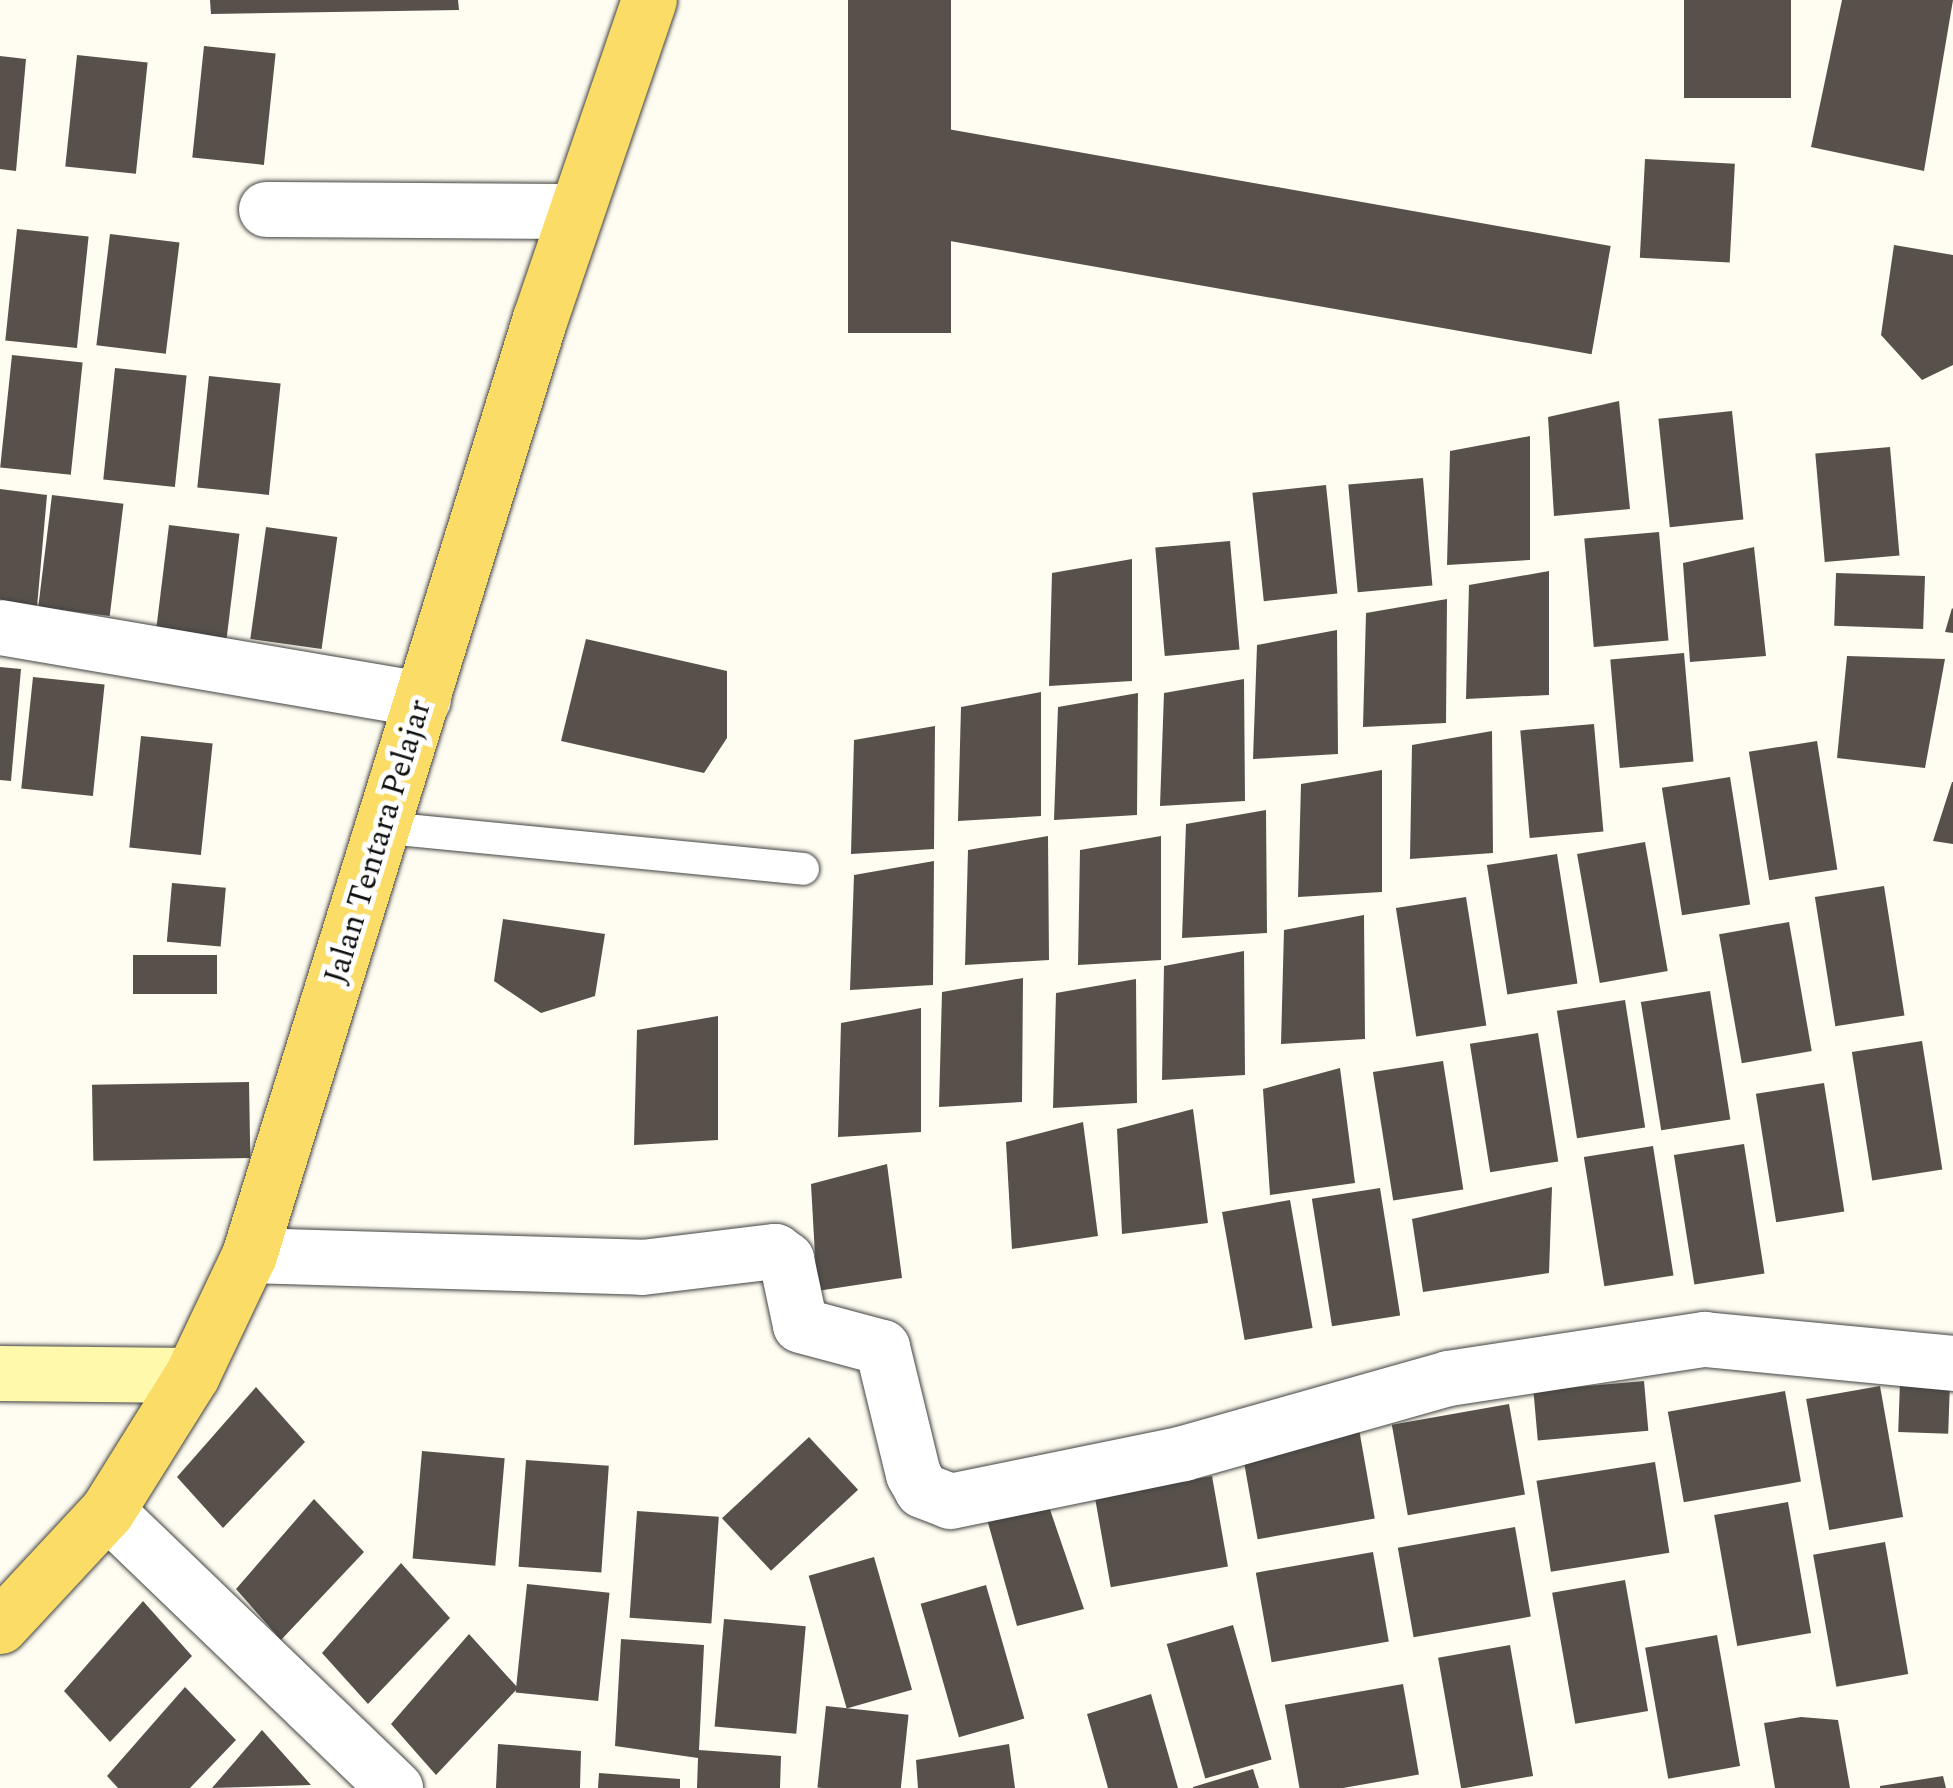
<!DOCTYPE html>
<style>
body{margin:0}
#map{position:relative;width:1953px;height:1788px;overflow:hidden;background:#fffdf1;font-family:Spectral,serif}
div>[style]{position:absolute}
.building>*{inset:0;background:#58514b;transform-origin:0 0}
.roads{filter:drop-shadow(0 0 2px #424242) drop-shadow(0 0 2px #424242)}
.lane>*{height:32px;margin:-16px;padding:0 16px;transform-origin:16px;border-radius:16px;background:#fff}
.street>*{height:55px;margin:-27.5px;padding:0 27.5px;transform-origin:27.5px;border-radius:27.5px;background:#fff}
.secondary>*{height:55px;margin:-27.5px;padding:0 27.5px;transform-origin:27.5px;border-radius:27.5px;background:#fff9ac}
.primary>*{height:55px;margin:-27.5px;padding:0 27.5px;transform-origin:27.5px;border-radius:27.5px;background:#fadc66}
span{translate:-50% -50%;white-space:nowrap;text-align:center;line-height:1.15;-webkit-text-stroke:10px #fff;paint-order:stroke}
.street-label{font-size:32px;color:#0f0f0f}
</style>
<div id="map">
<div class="building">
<div style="clip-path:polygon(210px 0,458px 0,459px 10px,211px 14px)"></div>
<div style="left:848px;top:0;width:103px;height:333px"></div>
<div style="left:1684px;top:0;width:107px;height:98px"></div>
<div style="clip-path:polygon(1842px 0,1953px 0,1924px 171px,1811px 147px)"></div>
<div style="left:204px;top:46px;width:72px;height:112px;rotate:6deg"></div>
<div style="left:77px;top:55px;width:71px;height:112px;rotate:6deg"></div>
<div style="clip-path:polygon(0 56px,26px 59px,16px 171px,0 169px)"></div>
<div style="left:942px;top:128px;width:679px;height:110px;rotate:10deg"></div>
<div style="left:1645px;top:159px;width:90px;height:99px;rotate:3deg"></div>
<div style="left:17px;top:229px;width:72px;height:112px;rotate:6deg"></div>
<div style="left:110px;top:234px;width:70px;height:112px;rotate:7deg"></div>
<div style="clip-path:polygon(1894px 245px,1953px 255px,1953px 365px,1922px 380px,1881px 335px)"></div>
<div style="left:12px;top:355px;width:71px;height:113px;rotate:6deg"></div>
<div style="left:115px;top:368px;width:72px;height:112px;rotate:6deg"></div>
<div style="left:209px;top:376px;width:72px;height:112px;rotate:6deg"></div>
<div style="clip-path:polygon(1619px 401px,1630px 509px,1554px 516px,1548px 417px)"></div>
<div style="left:1732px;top:411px;width:109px;height:74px;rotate:84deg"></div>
<div style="clip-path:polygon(1530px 436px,1530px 560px,1447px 565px,1450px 451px)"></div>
<div style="left:1890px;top:447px;width:109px;height:75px;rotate:85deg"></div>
<div style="left:1423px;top:478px;width:108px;height:75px;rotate:85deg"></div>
<div style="left:1326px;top:485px;width:109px;height:74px;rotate:84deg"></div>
<div style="clip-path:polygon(0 489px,47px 495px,37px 607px,0 602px)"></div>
<div style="left:52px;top:495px;width:72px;height:113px;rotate:7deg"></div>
<div style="left:169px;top:525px;width:71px;height:112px;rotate:7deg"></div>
<div style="left:266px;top:527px;width:72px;height:113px;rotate:8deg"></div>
<div style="left:1659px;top:532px;width:109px;height:75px;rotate:85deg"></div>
<div style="left:1230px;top:541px;width:109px;height:75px;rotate:85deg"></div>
<div style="clip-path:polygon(1754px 547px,1766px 656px,1690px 662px,1683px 563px)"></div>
<div style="clip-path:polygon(1132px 559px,1132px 681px,1049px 686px,1052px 573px)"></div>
<div style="clip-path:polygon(1549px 571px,1549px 695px,1466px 699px,1469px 585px)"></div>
<div style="left:1925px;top:576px;width:53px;height:89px;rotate:92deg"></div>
<div style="clip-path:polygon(1447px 599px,1446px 723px,1363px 727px,1366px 613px)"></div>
<div style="clip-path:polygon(1952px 608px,1953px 609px,1953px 633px,1945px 632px)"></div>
<div style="clip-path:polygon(1337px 630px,1338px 754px,1253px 759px,1257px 645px)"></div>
<div style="clip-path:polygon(586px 639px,727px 671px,727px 738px,704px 773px,561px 741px)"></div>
<div style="left:1684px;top:653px;width:109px;height:74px;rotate:85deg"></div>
<div style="clip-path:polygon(1847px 656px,1945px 659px,1925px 768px,1837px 758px)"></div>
<div style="clip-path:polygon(0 667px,21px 669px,11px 781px,0 780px)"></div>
<div style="left:33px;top:677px;width:72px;height:112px;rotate:6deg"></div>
<div style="clip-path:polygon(1244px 679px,1245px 801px,1160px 806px,1164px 693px)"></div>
<div style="clip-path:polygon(1041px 692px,1041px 816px,958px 821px,961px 707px)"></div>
<div style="clip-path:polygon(1138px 693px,1137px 815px,1054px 820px,1058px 707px)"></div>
<div style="left:1594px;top:724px;width:108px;height:74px;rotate:85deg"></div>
<div style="clip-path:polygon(935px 726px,934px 849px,851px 854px,854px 740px)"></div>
<div style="clip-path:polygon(1492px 731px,1493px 853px,1410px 859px,1412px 745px)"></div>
<div style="left:141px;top:736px;width:72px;height:112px;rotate:6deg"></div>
<div style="left:1817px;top:741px;width:130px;height:69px;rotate:81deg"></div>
<div style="clip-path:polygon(1382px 770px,1382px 892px,1298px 897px,1301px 784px)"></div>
<div style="left:1730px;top:777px;width:129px;height:69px;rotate:81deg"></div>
<div style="clip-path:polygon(1952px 782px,1953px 782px,1953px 844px,1933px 841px)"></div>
<div style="clip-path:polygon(1266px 810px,1267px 933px,1182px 938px,1186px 824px)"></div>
<div style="clip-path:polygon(1048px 836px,1049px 960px,965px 965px,968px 850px)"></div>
<div style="clip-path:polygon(1161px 836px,1161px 960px,1078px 965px,1080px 850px)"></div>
<div style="left:1645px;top:842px;width:131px;height:69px;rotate:80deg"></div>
<div style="left:1557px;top:854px;width:131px;height:71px;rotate:81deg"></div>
<div style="clip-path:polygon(934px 861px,933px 985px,850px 990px,854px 875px)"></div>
<div style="left:172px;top:883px;width:54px;height:59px;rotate:5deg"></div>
<div style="left:1884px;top:886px;width:131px;height:70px;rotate:81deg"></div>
<div style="left:1466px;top:897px;width:130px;height:71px;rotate:81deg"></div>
<div style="clip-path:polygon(1364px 915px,1365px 1039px,1281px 1044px,1284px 930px)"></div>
<div style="clip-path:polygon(503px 919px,605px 934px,595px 996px,541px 1013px,494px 981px)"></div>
<div style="left:1789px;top:922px;width:131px;height:71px;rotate:80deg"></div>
<div style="clip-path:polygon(1244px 951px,1245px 1075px,1162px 1080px,1164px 966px)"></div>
<div style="left:133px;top:955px;width:84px;height:39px"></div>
<div style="clip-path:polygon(1023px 978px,1022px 1102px,939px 1107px,942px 992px)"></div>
<div style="clip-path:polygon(1136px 979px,1137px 1103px,1053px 1108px,1056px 993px)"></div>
<div style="left:1710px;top:991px;width:130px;height:70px;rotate:81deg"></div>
<div style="left:1625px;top:1000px;width:129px;height:69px;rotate:81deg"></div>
<div style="clip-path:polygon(921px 1008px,921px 1132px,838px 1137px,841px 1023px)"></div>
<div style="clip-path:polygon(718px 1016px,718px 1140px,634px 1145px,637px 1030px)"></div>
<div style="left:1538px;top:1033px;width:130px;height:69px;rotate:81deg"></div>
<div style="left:1922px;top:1041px;width:130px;height:71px;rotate:81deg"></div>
<div style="left:1443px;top:1061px;width:130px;height:71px;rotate:81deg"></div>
<div style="clip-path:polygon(1340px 1068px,1355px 1183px,1270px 1195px,1263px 1089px)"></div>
<div style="left:249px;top:1082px;width:76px;height:157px;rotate:89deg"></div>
<div style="left:1824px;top:1083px;width:130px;height:69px;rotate:81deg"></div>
<div style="clip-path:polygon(1193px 1109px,1208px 1223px,1122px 1234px,1117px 1129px)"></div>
<div style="clip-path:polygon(1083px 1122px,1098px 1236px,1012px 1249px,1006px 1142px)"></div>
<div style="left:1744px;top:1144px;width:131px;height:71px;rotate:81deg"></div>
<div style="left:1653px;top:1146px;width:131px;height:70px;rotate:81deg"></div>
<div style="clip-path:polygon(887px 1164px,902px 1278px,817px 1291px,811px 1184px)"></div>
<div style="clip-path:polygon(1552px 1187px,1549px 1273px,1423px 1292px,1412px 1219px)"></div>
<div style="left:1380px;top:1188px;width:129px;height:69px;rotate:81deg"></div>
<div style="left:1290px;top:1200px;width:130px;height:69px;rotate:80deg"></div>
<div style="left:1644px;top:1381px;width:50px;height:111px;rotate:85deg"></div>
<div style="left:1900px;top:1381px;width:50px;height:51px;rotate:2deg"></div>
<div style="left:1880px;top:1386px;width:133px;height:75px;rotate:80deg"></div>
<div style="clip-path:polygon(256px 1387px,305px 1442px,223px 1528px,177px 1477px)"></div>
<div style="left:1785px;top:1391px;width:92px;height:119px;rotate:80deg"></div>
<div style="left:1509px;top:1404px;width:92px;height:119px;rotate:80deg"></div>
<div style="left:1359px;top:1429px;width:91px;height:119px;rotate:80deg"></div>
<div style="left:809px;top:1437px;width:72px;height:119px;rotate:47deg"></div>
<div style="left:422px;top:1451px;width:83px;height:108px;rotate:5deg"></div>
<div style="left:526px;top:1460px;width:83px;height:107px;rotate:4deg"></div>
<div style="left:1655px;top:1462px;width:92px;height:120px;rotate:81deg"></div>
<div style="left:1212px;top:1476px;width:92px;height:119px;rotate:80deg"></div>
<div style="clip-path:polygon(1044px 1492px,1084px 1609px,1017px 1626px,983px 1505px)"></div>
<div style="clip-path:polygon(314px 1499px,364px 1552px,281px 1640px,236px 1589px)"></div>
<div style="left:1788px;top:1502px;width:133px;height:75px;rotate:80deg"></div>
<div style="left:637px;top:1511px;width:82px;height:107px;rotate:4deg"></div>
<div style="left:1515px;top:1527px;width:91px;height:119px;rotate:80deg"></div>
<div style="left:1885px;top:1542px;width:134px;height:73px;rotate:80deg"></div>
<div style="left:1373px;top:1552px;width:91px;height:119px;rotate:80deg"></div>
<div style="left:874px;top:1557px;width:138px;height:68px;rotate:74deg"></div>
<div style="clip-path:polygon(401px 1563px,450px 1618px,368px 1704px,322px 1653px)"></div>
<div style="left:1625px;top:1580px;width:133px;height:74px;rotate:80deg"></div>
<div style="left:527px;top:1584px;width:83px;height:109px;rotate:6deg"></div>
<div style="left:986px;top:1585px;width:139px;height:68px;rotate:74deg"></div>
<div style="clip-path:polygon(143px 1601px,192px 1656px,110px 1742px,64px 1691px)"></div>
<div style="left:724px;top:1619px;width:82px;height:108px;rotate:5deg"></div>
<div style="left:1233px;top:1625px;width:140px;height:69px;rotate:74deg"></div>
<div style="clip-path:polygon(469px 1634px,518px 1688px,436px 1775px,391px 1724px)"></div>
<div style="left:1717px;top:1635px;width:133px;height:73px;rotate:80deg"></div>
<div style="clip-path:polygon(621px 1639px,704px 1645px,699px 1750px,781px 1756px,780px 1788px,697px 1788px,698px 1758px,615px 1746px)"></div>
<div style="left:1510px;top:1645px;width:133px;height:73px;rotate:80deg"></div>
<div style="left:1403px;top:1684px;width:92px;height:120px;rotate:80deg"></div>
<div style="clip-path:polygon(185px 1687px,236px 1740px,190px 1788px,118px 1788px,107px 1776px)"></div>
<div style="clip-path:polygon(1151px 1694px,1178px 1788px,1108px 1788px,1087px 1714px)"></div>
<div style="left:826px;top:1706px;width:83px;height:82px;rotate:6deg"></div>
<div style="clip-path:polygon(1801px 1717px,1838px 1720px,1850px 1788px,1775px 1788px,1764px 1723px)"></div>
<div style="clip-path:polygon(262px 1730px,311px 1785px,212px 1788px)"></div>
<div style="clip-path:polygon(498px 1744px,581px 1751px,580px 1788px,496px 1788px)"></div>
<div style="clip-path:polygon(1009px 1744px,1015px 1788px,918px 1788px,916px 1760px)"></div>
<div style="clip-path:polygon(1253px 1769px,1259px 1788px,1193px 1788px,1193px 1787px)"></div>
<div style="clip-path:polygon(599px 1773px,680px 1779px,680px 1788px,598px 1788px)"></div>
<div style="clip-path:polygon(1943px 1776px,1946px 1788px,1880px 1788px,1880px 1786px)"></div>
</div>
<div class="roads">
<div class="lane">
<div style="left:386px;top:828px;width:419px;rotate:5.6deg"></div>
</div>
<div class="street">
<div style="left:266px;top:209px;width:308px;rotate:0.4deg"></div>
<div style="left:0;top:627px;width:429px;rotate:9.7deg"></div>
<div style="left:249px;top:1255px;width:393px;rotate:1.7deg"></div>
<div style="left:642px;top:1267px;width:134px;rotate:-6.9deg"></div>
<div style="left:775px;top:1251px;width:14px;rotate:36deg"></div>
<div style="left:786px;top:1259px;width:67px;rotate:78deg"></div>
<div style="left:800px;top:1325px;width:85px;rotate:15deg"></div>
<div style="left:882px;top:1347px;width:131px;rotate:76.3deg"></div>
<div style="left:913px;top:1474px;width:18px;rotate:61deg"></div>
<div style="left:922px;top:1490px;width:30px;rotate:21deg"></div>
<div style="left:950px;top:1501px;width:238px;rotate:-11.6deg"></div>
<div style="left:1183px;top:1453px;width:275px;rotate:-15.8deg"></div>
<div style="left:1448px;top:1378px;width:259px;rotate:-8.7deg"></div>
<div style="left:1704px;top:1339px;width:250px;rotate:5.5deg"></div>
<div style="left:107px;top:1511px;width:400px;rotate:43.9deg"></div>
</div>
<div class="secondary">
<div style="left:0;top:1373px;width:192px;rotate:0.6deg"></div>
</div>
<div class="primary">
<div style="left:0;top:1626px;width:157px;rotate:-47.1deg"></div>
<div style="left:107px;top:1511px;width:160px;rotate:-58deg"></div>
<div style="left:192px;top:1375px;width:133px;rotate:-64.6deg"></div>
<div style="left:249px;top:1255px;width:981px;rotate:-72.75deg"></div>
<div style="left:540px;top:318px;width:336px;rotate:-71.1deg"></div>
</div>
</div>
<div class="street-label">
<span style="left:379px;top:842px;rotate:-73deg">Jalan Tentara Pelajar</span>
</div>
</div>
